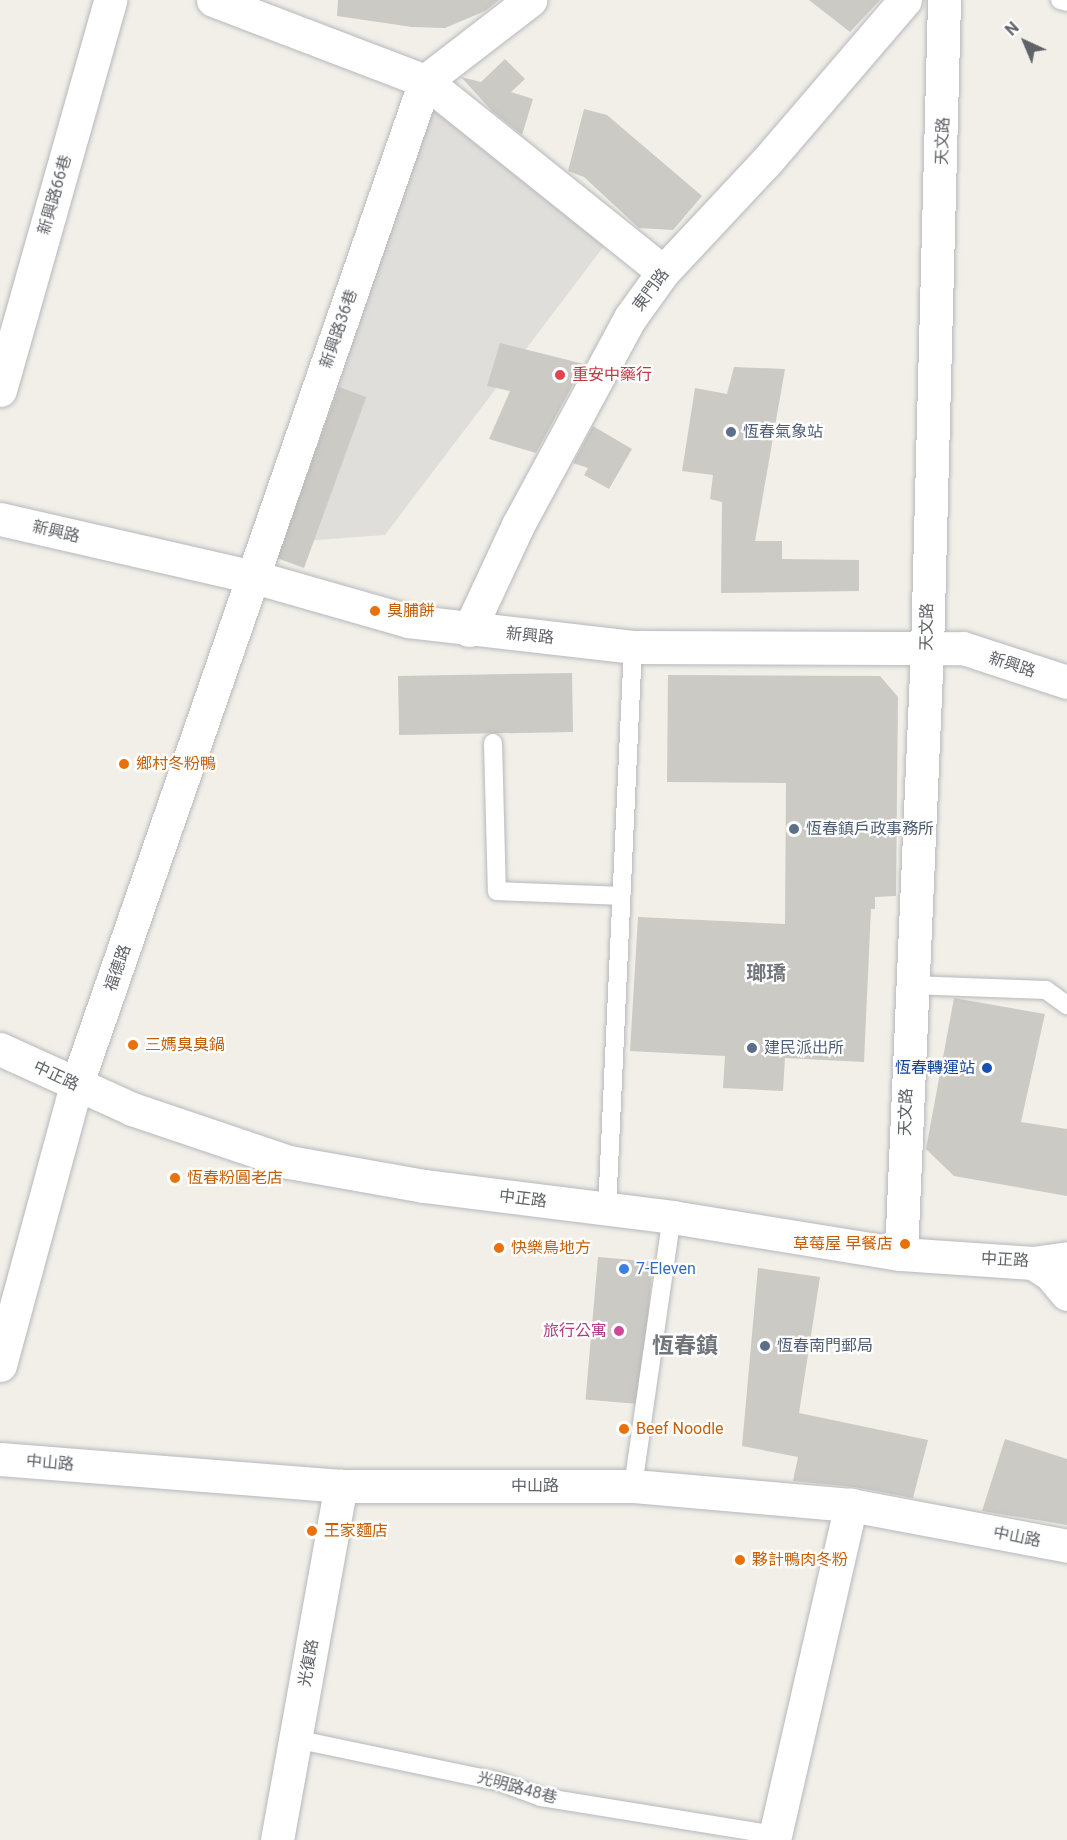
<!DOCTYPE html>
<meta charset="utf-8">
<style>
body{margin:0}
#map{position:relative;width:1067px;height:1840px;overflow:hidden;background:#f1efe8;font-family:Roboto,"Noto Sans TC",sans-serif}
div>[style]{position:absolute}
.industrial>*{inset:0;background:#e0deda}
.building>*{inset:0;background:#cccac5;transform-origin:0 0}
.roads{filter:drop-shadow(0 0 2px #b5b8bc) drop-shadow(0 0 2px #b5b8bc)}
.lane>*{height:18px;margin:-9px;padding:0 9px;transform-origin:9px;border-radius:9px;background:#fff}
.street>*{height:33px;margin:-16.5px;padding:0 16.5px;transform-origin:16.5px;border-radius:16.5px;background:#fff}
.secondary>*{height:33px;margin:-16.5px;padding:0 16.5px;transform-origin:16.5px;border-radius:16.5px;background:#fff}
.dots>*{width:16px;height:16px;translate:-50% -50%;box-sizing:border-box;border:3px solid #fff;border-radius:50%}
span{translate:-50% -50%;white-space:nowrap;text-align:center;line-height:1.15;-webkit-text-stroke:4.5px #fff;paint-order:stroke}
.street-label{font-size:16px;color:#5f6368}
.health-label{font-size:16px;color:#be3a42}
.left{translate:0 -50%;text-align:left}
.service-label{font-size:16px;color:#4e5e75}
.food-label{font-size:16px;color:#c56008}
.right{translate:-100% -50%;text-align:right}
.transit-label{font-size:16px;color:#164399}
.shop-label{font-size:16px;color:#366cbe}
.hotel-label{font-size:16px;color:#b23c85}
.quarter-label{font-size:20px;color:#70757a;font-weight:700}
.district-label{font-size:22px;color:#70757a;font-weight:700}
.north{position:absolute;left:995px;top:12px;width:60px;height:60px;-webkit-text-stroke:4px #fff;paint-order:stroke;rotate:316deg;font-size:16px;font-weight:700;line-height:24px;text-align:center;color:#5f6368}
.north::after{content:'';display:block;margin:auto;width:21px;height:27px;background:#5f6368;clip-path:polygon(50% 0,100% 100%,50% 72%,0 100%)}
</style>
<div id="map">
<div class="industrial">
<div style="clip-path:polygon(430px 105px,607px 242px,385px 535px,275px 543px)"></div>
</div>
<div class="building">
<div style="clip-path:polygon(338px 0,499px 0,485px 11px,445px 28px,412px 27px,337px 16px)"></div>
<div style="clip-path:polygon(809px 0,880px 0,850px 32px)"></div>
<div style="clip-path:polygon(505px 59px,525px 79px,511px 92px,533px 99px,522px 135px,492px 111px,461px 77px,481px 82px)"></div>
<div style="clip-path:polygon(584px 109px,607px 115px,702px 196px,673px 230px,639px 228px,584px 177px,568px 171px)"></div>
<div style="clip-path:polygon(500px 343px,584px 364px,536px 453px,489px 439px,510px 391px,487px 386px)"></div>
<div style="clip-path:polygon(734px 367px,785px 369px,755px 541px,782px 541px,782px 559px,859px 560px,859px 591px,721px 593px,722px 502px,710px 499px,713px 475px,682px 471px,695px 388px,727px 394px)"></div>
<div style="left:339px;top:387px;width:29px;height:182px;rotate:20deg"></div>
<div style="clip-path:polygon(593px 426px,632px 449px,609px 489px,584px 475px,588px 468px,573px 463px)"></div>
<div style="left:572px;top:673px;width:59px;height:174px;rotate:89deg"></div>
<div style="clip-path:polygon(668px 675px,880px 676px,898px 697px,896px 896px,875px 897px,875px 909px,871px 909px,864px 1062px,785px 1058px,783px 1091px,723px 1088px,725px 1056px,630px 1051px,638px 917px,785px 924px,786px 783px,667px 782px)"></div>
<div style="clip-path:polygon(954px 998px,1045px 1014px,1021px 1122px,1067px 1129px,1067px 1196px,954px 1176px,926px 1149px)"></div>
<div style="left:598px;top:1257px;width:55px;height:143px;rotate:5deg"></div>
<div style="clip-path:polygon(758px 1268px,820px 1277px,799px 1413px,928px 1440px,913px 1498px,854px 1487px,793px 1481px,798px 1457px,742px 1446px)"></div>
<div style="clip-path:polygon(1005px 1439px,1067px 1459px,1067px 1525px,982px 1511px)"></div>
</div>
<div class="roads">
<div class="lane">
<div style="left:1060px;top:0;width:7px;rotate:16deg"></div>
<div style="left:493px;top:743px;width:148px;rotate:88.5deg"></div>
<div style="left:497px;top:891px;width:124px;rotate:2.3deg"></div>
<div style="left:910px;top:985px;width:136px;rotate:2.1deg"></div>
<div style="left:1046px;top:990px;width:26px;rotate:36deg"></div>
<div style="left:607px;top:1210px;width:564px;rotate:-87.36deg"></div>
<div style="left:633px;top:1486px;width:272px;rotate:-81.8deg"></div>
<div style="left:295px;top:1739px;width:209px;rotate:11.8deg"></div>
<div style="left:500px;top:1782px;width:44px;rotate:20.1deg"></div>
<div style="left:541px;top:1797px;width:237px;rotate:9.2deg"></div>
</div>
<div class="street">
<div style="left:213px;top:0;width:227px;rotate:20.9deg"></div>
<div style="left:425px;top:81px;width:305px;rotate:38.7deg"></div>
<div style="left:425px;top:81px;width:133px;rotate:-37.6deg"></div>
<div style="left:0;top:390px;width:405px;rotate:-74.2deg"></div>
<div style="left:0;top:519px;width:261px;rotate:12.9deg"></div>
<div style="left:254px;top:577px;width:160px;rotate:15.9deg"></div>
<div style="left:408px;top:621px;width:226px;rotate:6.6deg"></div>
<div style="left:633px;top:647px;width:330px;rotate:0.2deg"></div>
<div style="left:963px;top:648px;width:109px;rotate:18.1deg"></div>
<div style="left:469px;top:630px;width:116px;rotate:-65deg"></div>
<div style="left:518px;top:525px;width:235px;rotate:-61.6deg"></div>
<div style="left:630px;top:318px;width:57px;rotate:-54.3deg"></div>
<div style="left:663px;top:272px;width:152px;rotate:-46.9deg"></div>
<div style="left:767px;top:161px;width:212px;rotate:-49.4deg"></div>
<div style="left:1033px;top:1263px;width:34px;rotate:-8deg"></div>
<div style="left:0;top:1365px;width:289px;rotate:-74.8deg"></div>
<div style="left:76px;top:1086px;width:1064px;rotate:-70.85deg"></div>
<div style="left:0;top:1459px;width:342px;rotate:4.5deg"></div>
<div style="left:341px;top:1486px;width:292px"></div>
<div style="left:633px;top:1486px;width:219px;rotate:5deg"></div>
<div style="left:851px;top:1505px;width:220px;rotate:10.7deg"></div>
<div style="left:277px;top:1840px;width:360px;rotate:-79.8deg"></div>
<div style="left:774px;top:1840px;width:344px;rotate:-77.1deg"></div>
</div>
<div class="secondary">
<div style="left:0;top:1049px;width:145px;rotate:24.4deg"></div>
<div style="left:132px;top:1109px;width:166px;rotate:18.7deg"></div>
<div style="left:289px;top:1162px;width:137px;rotate:10.1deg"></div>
<div style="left:424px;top:1186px;width:250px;rotate:7.1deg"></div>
<div style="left:672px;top:1217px;width:232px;rotate:9.2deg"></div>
<div style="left:901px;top:1254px;width:132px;rotate:3.9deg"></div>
<div style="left:1033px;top:1263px;width:20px;rotate:33deg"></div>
<div style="left:1050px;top:1274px;width:26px;rotate:50deg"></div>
<div style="left:901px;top:1254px;width:605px;rotate:-87.54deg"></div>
<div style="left:927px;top:650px;width:650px;rotate:-88.5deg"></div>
</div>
</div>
<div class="dots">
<div style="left:560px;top:375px;background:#e0444e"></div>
<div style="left:731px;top:432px;background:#5c6f8a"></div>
<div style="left:375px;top:611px;background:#e8710a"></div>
<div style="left:124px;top:764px;background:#e8710a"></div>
<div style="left:794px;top:829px;background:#5c6f8a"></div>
<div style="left:133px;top:1045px;background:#e8710a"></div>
<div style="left:752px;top:1048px;background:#5c6f8a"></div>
<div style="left:987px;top:1068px;background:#1a4fb4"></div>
<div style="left:175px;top:1178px;background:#e8710a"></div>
<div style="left:905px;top:1244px;background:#e8710a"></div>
<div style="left:499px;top:1248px;background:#e8710a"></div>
<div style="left:624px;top:1269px;background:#3f7fe0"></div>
<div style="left:619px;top:1331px;background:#d1479c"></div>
<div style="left:765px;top:1346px;background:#5c6f8a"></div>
<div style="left:624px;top:1429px;background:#e8710a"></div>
<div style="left:312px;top:1531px;background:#e8710a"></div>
<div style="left:740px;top:1560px;background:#e8710a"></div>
</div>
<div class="street-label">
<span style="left:943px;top:141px;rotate:-88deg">天文路</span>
<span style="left:55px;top:195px;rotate:-74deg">新興路66巷</span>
<span style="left:651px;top:290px;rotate:-53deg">東門路</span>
<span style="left:339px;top:329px;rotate:-71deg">新興路36巷</span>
<span style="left:56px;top:532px;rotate:13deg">新興路</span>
<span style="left:927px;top:627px;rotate:-89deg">天文路</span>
<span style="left:530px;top:636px;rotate:6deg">新興路</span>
<span style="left:1012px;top:665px;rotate:18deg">新興路</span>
<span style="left:118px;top:968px;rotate:-71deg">福德路</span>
<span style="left:56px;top:1076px;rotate:25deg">中正路</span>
<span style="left:906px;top:1112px;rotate:-88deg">天文路</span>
<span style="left:523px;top:1199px;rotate:7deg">中正路</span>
<span style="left:1005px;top:1260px;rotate:3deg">中正路</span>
<span style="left:50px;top:1463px;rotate:5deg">中山路</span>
<span style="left:535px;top:1486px">中山路</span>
<span style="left:1017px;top:1537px;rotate:11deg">中山路</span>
<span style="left:309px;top:1663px;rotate:-80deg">光復路</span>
<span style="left:517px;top:1788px;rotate:15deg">光明路48巷</span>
</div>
<div class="health-label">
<span class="left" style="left:572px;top:375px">重安中藥行</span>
</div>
<div class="service-label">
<span class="left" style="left:743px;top:432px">恆春氣象站</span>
<span class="left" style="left:806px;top:829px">恆春鎮戶政事務所</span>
<span class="left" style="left:764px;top:1048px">建民派出所</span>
<span class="left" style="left:777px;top:1346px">恆春南門郵局</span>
</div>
<div class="food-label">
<span class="left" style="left:387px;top:611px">臭脯餅</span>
<span class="left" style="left:136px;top:764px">鄉村冬粉鴨</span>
<span class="left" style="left:145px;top:1045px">三媽臭臭鍋</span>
<span class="left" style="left:187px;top:1178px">恆春粉圓老店</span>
<span class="right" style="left:893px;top:1244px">草莓屋 早餐店</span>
<span class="left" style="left:511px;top:1248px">快樂鳥地方</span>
<span class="left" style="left:636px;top:1429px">Beef Noodle</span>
<span class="left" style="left:324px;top:1531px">王家麵店</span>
<span class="left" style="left:752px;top:1560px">夥計鴨肉冬粉</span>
</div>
<div class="transit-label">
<span class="right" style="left:975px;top:1068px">恆春轉運站</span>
</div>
<div class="shop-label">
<span class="left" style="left:636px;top:1269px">7-Eleven</span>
</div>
<div class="hotel-label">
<span class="right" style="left:607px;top:1331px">旅行公寓</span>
</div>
<div class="quarter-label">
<span style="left:766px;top:973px">瑯𤩝</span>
</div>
<div class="district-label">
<span style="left:685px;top:1346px">恆春鎮</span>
</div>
<div class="north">N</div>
</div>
